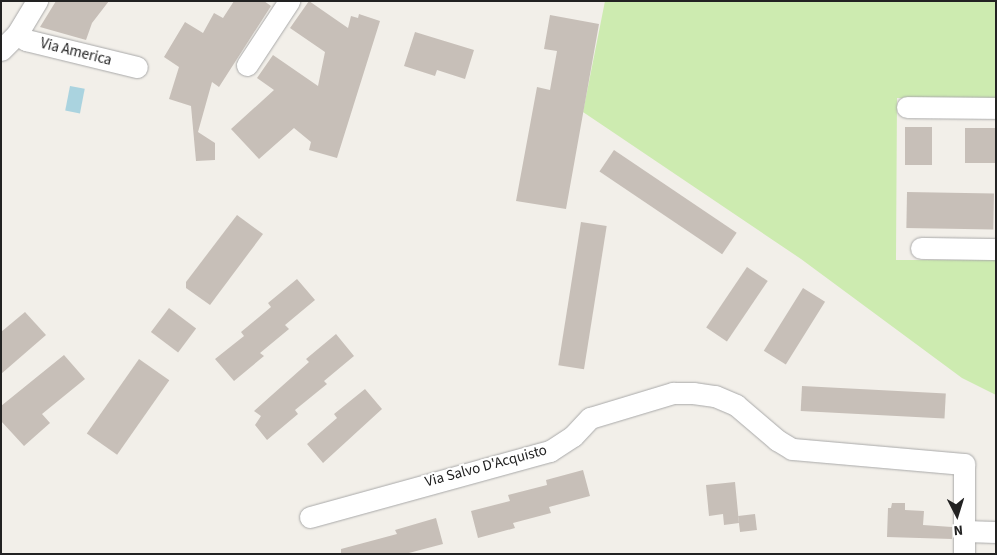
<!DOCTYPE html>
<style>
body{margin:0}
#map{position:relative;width:997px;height:555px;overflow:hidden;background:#f2efe9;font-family:"Source Sans 3",sans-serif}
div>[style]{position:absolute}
.grass>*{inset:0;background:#cdebb0}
.water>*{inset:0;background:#aad3df;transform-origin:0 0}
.building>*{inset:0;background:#c7bfb8;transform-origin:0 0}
.roads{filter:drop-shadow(0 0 1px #a9a9a9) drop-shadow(0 0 1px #a9a9a9)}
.street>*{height:21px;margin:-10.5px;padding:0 10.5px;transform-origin:10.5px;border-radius:10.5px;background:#fff}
span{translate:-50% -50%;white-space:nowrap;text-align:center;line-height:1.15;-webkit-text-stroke:4px #fff;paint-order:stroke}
.street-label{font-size:15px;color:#222}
.frame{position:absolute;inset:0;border:2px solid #222;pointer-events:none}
.north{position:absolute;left:932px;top:490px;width:50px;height:50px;-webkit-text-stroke:4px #fff;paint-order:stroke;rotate:175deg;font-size:14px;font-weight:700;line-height:20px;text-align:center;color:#222}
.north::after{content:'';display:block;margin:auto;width:18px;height:22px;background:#222;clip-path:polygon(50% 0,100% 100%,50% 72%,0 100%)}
</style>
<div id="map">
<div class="grass">
<div style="clip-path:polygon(605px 1px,996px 1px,996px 98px,897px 98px,896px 260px,996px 260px,996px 395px,962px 378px,801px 259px,583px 112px)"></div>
</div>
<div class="water">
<div style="left:70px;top:86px;width:15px;height:25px;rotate:11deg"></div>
</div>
<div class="building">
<div style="clip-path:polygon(56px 1px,109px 1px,92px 23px,86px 40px,40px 27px)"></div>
<div style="clip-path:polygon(234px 1px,264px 1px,271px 6px,219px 87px,212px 82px,198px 132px,215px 143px,215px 160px,196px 161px,191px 106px,169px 99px,179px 67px,164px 57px,185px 22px,203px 33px,214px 13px,223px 18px)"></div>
<div style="clip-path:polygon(309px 1px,348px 28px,351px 16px,358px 18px,359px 14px,380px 21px,337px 158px,309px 150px,311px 142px,294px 128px,259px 159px,231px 129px,274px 90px,257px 78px,273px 55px,318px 86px,325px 52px,290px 28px)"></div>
<div style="clip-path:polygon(550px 15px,599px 24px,566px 209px,516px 201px,537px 87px,550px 90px,557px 51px,544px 49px)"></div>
<div style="clip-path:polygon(415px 32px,474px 50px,465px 79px,437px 70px,435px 76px,404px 66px)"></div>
<div style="left:905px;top:127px;width:27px;height:38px"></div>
<div style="left:965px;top:128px;width:31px;height:35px"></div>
<div style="left:614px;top:150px;width:148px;height:26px;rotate:34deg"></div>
<div style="left:907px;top:192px;width:87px;height:36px;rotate:1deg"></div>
<div style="clip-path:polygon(237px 215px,263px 234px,210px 305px,186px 288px,186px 282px)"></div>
<div style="left:581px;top:222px;width:26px;height:145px;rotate:9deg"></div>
<div style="left:747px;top:267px;width:25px;height:73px;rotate:34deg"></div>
<div style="clip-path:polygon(297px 279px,315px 300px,285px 325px,289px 329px,260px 353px,264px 356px,234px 381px,215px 359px,244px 336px,241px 332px,271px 307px,268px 303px)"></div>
<div style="left:803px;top:288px;width:26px;height:74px;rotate:32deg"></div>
<div style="left:169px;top:308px;width:34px;height:30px;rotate:37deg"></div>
<div style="clip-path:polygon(25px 312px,46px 335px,1px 374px,1px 332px)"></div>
<div style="clip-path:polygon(336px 334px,354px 356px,324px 381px,327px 384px,295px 410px,298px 414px,267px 440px,255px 425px,261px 416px,254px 411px,309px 362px,306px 359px)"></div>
<div style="clip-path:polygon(64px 355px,85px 379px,42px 414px,50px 423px,24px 446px,1px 421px,1px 406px)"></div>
<div style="left:139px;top:359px;width:37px;height:91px;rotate:35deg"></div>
<div style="left:802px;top:386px;width:144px;height:25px;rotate:3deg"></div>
<div style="clip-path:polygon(365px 389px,382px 409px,323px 463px,307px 444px,337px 418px,334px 414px)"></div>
<div style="clip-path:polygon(583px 470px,590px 496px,549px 507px,551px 513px,513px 523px,515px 528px,478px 538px,471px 511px,510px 501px,508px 495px,547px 485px,546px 480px)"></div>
<div style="clip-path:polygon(735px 482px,739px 523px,724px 525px,723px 514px,709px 516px,706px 485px)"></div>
<div style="clip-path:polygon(892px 503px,905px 503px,905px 510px,924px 511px,923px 525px,952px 527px,952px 539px,887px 537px,888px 508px,891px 508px)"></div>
<div style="left:755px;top:514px;width:16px;height:17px;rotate:83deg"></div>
<div style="clip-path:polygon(436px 518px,443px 544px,405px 554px,341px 554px,341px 549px,397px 534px,395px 530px)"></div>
</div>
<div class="roads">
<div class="street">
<div style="left:17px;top:34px;width:11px;rotate:34deg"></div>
<div style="left:26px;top:40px;width:114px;rotate:13.7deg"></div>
<div style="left:1px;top:50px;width:23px;rotate:-45deg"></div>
<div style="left:17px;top:34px;width:39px;rotate:-59deg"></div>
<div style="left:247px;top:65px;width:77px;rotate:-56.7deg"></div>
<div style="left:907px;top:107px;width:89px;rotate:0.6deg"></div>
<div style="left:921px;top:248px;width:75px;rotate:0.8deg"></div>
<div style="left:310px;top:517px;width:249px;rotate:-15.4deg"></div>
<div style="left:550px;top:451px;width:27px;rotate:-33deg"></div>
<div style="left:573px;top:436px;width:25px;rotate:-47deg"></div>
<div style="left:590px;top:418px;width:87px;rotate:-16.8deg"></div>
<div style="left:673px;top:393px;width:20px"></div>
<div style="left:693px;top:393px;width:22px;rotate:8deg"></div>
<div style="left:715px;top:396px;width:23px;rotate:23deg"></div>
<div style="left:736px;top:405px;width:54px;rotate:40.5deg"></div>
<div style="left:777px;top:440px;width:17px;rotate:31deg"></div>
<div style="left:792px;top:449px;width:173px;rotate:5deg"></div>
<div style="left:964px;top:464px;width:90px;rotate:90deg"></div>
<div style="left:964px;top:531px;width:32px;rotate:2deg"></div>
</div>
</div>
<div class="street-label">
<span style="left:76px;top:52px;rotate:14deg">Via America</span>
<span style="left:486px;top:466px;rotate:-15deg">Via Salvo D'Acquisto</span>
</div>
<div class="frame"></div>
<div class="north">N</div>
</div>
